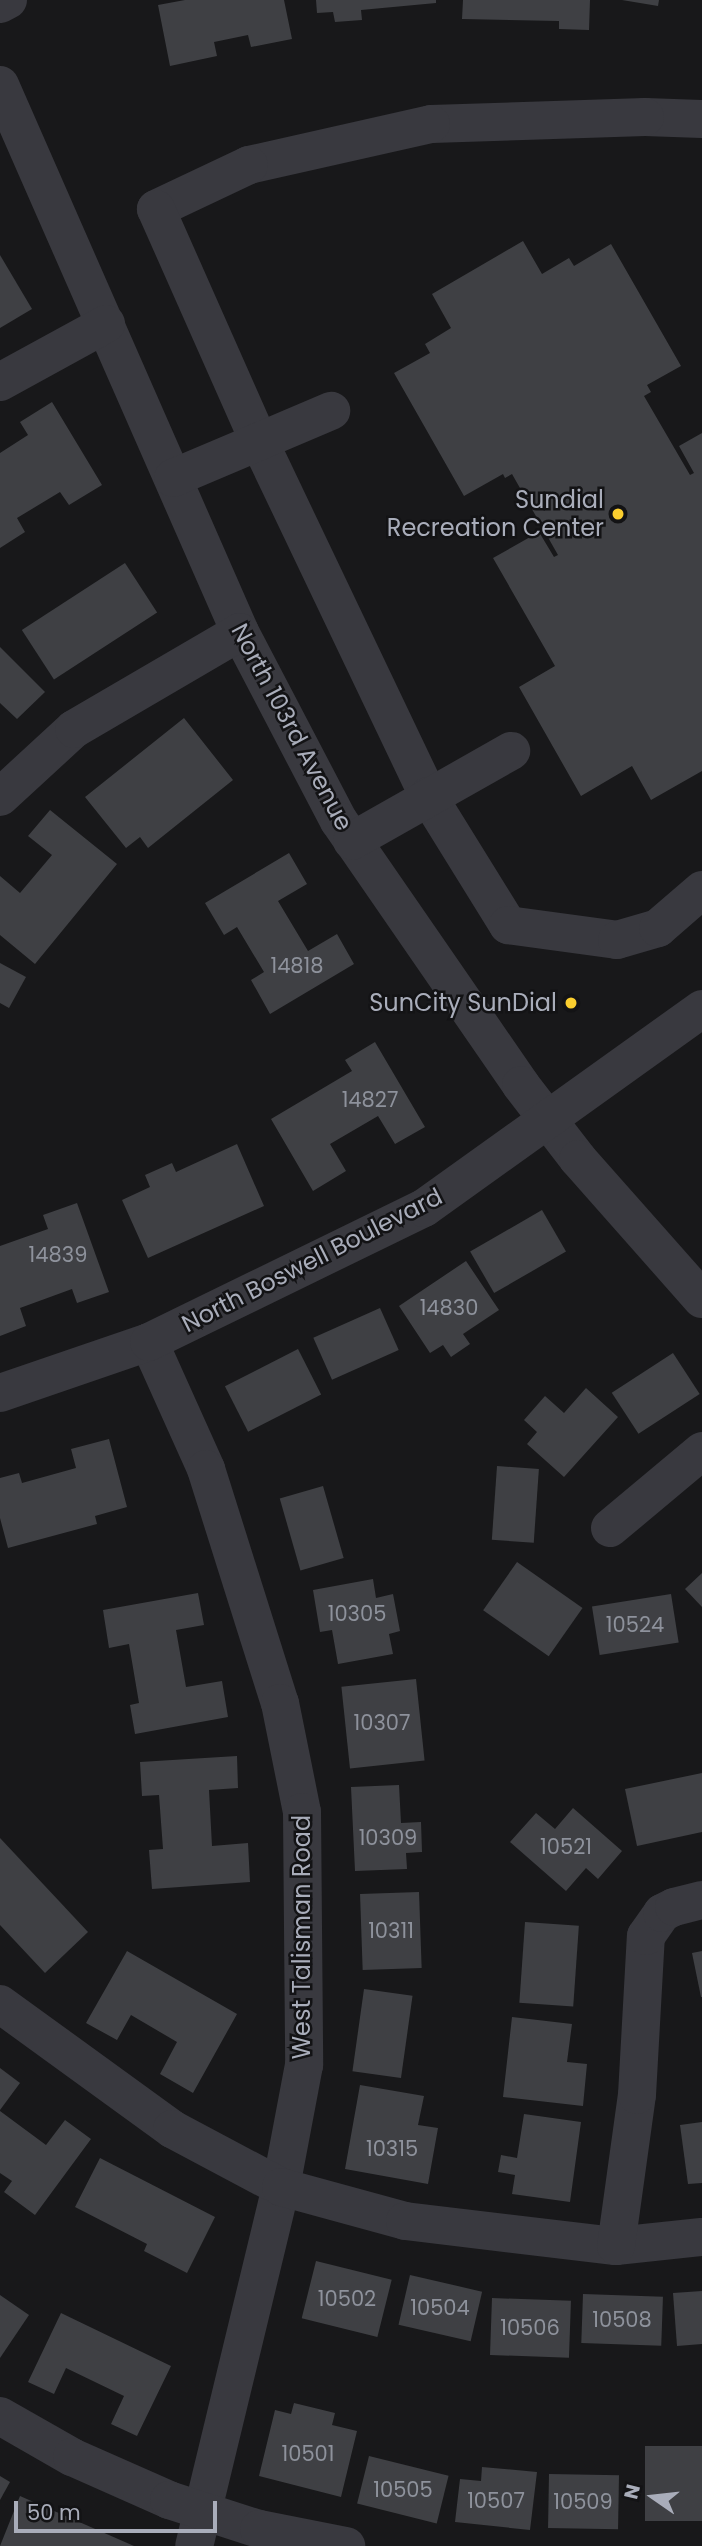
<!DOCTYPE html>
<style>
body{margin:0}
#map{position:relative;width:702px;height:2546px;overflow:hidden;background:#18181a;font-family:Poppins,sans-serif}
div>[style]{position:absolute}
.building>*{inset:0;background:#3f4044;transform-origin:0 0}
.minor>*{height:38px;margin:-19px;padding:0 19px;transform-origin:19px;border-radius:19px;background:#39393f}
.dots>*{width:19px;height:19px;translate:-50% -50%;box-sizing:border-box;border:4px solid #131315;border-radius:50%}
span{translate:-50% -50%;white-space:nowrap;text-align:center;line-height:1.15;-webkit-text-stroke:5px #131315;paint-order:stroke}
.number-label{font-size:21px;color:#8e929c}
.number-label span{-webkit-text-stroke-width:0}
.poi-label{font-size:24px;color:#a9adba}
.right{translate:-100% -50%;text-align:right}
.street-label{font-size:24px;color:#a9adba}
.north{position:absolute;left:618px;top:2462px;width:70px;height:70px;-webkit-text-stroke:5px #131315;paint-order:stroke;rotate:284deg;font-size:19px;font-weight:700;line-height:28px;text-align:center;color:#a9adba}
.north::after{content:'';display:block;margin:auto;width:24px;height:32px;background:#a9adba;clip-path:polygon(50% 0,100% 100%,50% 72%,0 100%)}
.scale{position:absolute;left:14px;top:2501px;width:203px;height:32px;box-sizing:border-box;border:4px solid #a9adba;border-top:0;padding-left:9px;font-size:21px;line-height:24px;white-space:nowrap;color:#a9adba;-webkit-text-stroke:5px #131315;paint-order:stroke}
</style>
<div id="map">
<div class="building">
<div style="clip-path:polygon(185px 0,284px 0,292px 39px,251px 47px,248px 35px,214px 42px,217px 56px,170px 66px,158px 5px)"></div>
<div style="clip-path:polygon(316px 0,436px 0,436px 3px,361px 10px,362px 20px,335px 22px,333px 12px,317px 13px)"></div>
<div style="clip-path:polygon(463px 0,590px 0,589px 30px,559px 29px,559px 21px,462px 19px)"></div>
<div style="clip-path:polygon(622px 0,659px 0,658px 6px)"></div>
<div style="clip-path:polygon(523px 241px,542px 274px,569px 258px,574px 266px,611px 244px,681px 366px,647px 385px,651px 392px,644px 396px,690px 475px,694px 473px,679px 446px,702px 433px,702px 771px,651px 800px,632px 766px,581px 796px,519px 687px,555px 666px,493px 558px,539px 532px,554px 557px,558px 555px,512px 474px,505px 478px,503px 474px,464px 496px,394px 373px,430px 353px,425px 344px,451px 328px,432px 294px)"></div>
<div style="clip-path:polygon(0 255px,32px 309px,0 328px)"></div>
<div style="clip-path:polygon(52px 402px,102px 485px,69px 505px,60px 492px,17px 518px,25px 532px,0 548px,0 453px,28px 435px,20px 422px)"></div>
<div style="left:125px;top:563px;width:59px;height:123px;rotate:57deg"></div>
<div style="clip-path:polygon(0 647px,45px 692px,17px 719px,0 703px)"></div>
<div style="clip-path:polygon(184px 718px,233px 780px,148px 848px,140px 837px,126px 848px,85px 797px)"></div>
<div style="clip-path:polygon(50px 810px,117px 864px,35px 964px,0 935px,0 876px,20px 893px,52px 855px,28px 836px)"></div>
<div style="clip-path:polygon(289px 853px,307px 884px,278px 901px,308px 951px,337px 934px,354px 964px,270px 1014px,251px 980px,264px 972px,237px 927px,224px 935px,205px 903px)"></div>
<div style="clip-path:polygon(0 963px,26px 977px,9px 1008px,0 1003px)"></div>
<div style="clip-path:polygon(375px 1042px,425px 1127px,395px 1144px,378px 1116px,330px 1144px,346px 1171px,313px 1191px,271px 1119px,352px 1071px,345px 1060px)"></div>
<div style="clip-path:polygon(237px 1144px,264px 1206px,148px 1258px,122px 1200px,150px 1187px,145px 1175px,172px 1163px,176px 1172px)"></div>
<div style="clip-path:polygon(77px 1203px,109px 1292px,77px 1303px,72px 1289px,20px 1308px,26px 1326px,0 1336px,0 1246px,48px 1229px,43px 1215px)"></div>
<div style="left:542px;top:1210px;width:48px;height:83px;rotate:60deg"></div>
<div style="clip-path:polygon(466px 1261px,499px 1310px,463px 1334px,470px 1344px,451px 1357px,443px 1345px,430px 1353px,399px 1306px)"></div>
<div style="left:380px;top:1308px;width:46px;height:73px;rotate:66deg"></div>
<div style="left:298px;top:1349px;width:51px;height:82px;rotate:63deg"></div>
<div style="left:673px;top:1353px;width:49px;height:73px;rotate:57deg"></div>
<div style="clip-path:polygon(586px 1388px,618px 1417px,564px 1477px,527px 1444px,537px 1432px,524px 1420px,545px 1396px,564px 1413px)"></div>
<div style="clip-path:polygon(109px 1439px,127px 1507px,95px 1516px,97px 1524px,8px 1548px,0 1518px,0 1478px,19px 1473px,22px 1483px,76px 1468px,71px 1449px)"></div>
<div style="left:497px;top:1466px;width:42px;height:74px;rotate:4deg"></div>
<div style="left:323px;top:1486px;width:75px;height:45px;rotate:74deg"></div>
<div style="left:517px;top:1562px;width:80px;height:59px;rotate:35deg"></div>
<div style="clip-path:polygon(702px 1573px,702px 1607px,685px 1589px)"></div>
<div style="clip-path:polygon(373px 1579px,376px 1598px,393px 1594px,400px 1631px,389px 1634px,393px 1654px,338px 1664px,332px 1630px,320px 1632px,313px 1590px)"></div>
<div style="clip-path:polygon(198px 1593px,204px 1625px,176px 1630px,186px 1687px,222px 1681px,228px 1717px,135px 1734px,130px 1705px,139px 1703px,129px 1644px,109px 1648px,103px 1610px)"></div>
<div style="left:671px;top:1594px;width:49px;height:80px;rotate:81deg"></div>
<div style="left:416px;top:1679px;width:82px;height:75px;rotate:84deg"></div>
<div style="clip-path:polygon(237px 1756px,238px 1788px,209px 1790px,212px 1846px,248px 1843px,250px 1882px,152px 1889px,149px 1850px,163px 1849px,159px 1795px,142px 1796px,140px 1762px)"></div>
<div style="clip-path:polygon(702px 1773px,702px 1832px,637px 1846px,625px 1789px)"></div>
<div style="clip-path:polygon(399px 1785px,401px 1823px,421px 1822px,422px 1852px,406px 1853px,407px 1869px,355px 1871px,351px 1787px)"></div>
<div style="clip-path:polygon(573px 1808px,622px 1851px,598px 1879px,586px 1868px,566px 1891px,510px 1842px,536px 1813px,555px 1829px)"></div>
<div style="clip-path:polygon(0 1838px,88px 1932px,45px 1973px,0 1925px)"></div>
<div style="left:419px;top:1892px;width:76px;height:59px;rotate:88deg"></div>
<div style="left:525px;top:1922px;width:54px;height:81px;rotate:4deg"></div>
<div style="clip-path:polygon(127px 1951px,237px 2014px,193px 2093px,160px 2074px,177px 2042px,131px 2015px,117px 2040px,86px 2023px)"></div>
<div style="clip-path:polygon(702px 1951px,702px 1997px,701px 1997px,692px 1953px)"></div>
<div style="left:364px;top:1989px;width:49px;height:83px;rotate:8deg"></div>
<div style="clip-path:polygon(512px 2017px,572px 2024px,567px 2062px,587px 2064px,583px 2106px,503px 2097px)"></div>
<div style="clip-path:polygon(0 2068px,20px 2083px,0 2110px)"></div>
<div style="clip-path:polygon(360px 2085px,424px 2096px,418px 2125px,438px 2128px,428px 2184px,345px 2169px)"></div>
<div style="clip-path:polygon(0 2111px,46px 2145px,65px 2120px,91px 2139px,35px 2215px,4px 2192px,12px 2181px,0 2173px)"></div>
<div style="clip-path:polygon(524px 2114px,581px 2122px,570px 2202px,512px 2194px,515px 2175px,498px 2172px,501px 2155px,517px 2158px)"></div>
<div style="clip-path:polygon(702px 2122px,702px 2183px,688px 2184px,680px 2125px)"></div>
<div style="clip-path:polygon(100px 2158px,215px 2217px,187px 2273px,144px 2251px,147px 2244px,75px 2207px)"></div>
<div style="left:316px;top:2261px;width:78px;height:59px;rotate:14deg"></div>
<div style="left:410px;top:2275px;width:74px;height:51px;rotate:13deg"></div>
<div style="clip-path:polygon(702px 2291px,702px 2344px,677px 2346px,673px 2293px)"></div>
<div style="left:583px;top:2294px;width:80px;height:49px;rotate:2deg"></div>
<div style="clip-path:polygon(0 2295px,29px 2315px,0 2358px)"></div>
<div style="left:492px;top:2298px;width:79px;height:57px;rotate:2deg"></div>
<div style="clip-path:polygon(61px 2313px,171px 2366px,137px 2436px,111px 2424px,124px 2396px,66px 2368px,54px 2394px,28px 2382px)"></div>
<div style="clip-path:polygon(294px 2403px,335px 2413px,332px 2425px,357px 2431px,341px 2497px,259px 2476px,275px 2410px,291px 2414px)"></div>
<div style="left:702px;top:2446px;width:75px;height:57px;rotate:90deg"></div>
<div style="left:369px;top:2456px;width:82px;height:49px;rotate:14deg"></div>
<div style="clip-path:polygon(482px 2467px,537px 2472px,530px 2530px,455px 2522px,460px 2479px,481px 2481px)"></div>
<div style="left:549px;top:2474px;width:70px;height:54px;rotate:1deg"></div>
<div style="clip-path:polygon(0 2476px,10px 2482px,0 2500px)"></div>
<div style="clip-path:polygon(20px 2496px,134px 2546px,0 2546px)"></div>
</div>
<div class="minor">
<div style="left:0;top:4px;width:9px;rotate:-27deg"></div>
<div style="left:0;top:85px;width:597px;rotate:66.31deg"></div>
<div style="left:240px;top:632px;width:213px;rotate:62.4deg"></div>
<div style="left:339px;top:821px;width:321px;rotate:55.4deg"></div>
<div style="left:521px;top:1085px;width:93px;rotate:52.4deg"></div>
<div style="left:578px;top:1159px;width:187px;rotate:48.5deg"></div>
<div style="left:702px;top:119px;width:57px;rotate:-178deg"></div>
<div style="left:645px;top:117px;width:214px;rotate:178.1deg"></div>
<div style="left:431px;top:124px;width:187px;rotate:167.3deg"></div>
<div style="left:249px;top:165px;width:103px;rotate:154.7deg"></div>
<div style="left:156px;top:209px;width:254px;rotate:66.1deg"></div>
<div style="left:259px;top:441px;width:393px;rotate:64.5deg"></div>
<div style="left:428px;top:796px;width:152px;rotate:58.2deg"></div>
<div style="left:508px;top:925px;width:110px;rotate:7.8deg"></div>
<div style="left:617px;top:940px;width:43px;rotate:-16.3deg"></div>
<div style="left:658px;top:928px;width:58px;rotate:-40.8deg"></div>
<div style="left:0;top:382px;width:121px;rotate:-28.7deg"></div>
<div style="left:173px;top:478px;width:172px;rotate:-23deg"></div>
<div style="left:0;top:797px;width:100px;rotate:-42.6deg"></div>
<div style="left:74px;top:729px;width:192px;rotate:-30.3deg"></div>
<div style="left:352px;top:841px;width:183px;rotate:-29.5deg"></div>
<div style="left:149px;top:1342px;width:139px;rotate:65.8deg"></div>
<div style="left:206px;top:1469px;width:245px;rotate:72.5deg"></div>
<div style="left:280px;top:1703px;width:111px;rotate:78.6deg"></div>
<div style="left:302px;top:1812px;width:253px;rotate:89.5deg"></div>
<div style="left:304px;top:2065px;width:124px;rotate:100.7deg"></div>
<div style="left:281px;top:2187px;width:369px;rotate:103.6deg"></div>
<div style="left:0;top:1393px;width:157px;rotate:-18.9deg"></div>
<div style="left:149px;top:1342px;width:306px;rotate:-26deg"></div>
<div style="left:424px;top:1208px;width:342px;rotate:-35.6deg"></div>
<div style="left:610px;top:1528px;width:120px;rotate:-39.9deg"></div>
<div style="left:0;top:2004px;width:213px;rotate:36deg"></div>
<div style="left:172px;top:2129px;width:123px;rotate:28deg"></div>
<div style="left:281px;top:2187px;width:129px;rotate:15.3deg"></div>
<div style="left:405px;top:2221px;width:212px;rotate:6.8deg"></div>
<div style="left:616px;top:2246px;width:86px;rotate:-6deg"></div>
<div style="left:616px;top:2246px;width:152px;rotate:-82.1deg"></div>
<div style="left:637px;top:2095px;width:159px;rotate:-86.8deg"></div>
<div style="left:646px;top:1936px;width:28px;rotate:-55deg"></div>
<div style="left:662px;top:1913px;width:13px;rotate:-27deg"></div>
<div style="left:674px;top:1907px;width:29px;rotate:-14deg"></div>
<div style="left:0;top:2416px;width:83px;rotate:29.7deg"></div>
<div style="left:72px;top:2457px;width:106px;rotate:23.9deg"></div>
<div style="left:169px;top:2500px;width:95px;rotate:17.9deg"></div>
<div style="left:259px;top:2529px;width:89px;rotate:11.1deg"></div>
</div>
<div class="dots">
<div style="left:618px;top:514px;background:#fbce2f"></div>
<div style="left:571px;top:1003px;background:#fbce2f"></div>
</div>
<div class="number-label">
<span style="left:297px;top:966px">14818</span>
<span style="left:370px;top:1100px">14827</span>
<span style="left:58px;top:1255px">14839</span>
<span style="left:449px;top:1308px">14830</span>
<span style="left:357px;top:1614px">10305</span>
<span style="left:635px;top:1625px">10524</span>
<span style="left:382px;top:1723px">10307</span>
<span style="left:388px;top:1838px">10309</span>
<span style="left:566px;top:1847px">10521</span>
<span style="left:391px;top:1931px">10311</span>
<span style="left:392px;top:2149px">10315</span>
<span style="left:347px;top:2299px">10502</span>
<span style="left:440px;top:2308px">10504</span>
<span style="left:622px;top:2320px">10508</span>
<span style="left:530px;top:2328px">10506</span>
<span style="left:308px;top:2454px">10501</span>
<span style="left:403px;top:2490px">10505</span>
<span style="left:496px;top:2501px">10507</span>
<span style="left:583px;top:2502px">10509</span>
</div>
<div class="poi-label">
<span class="right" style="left:604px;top:514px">Sundial<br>Recreation Center</span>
<span class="right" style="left:557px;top:1003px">SunCity SunDial</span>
</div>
<div class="street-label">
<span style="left:292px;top:727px;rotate:62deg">North 103rd Avenue</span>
<span style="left:312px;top:1260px;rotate:-27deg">North Boswell Boulevard</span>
<span style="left:302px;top:1937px;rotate:-90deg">West Talisman Road</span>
</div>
<div class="north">N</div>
<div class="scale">50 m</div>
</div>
